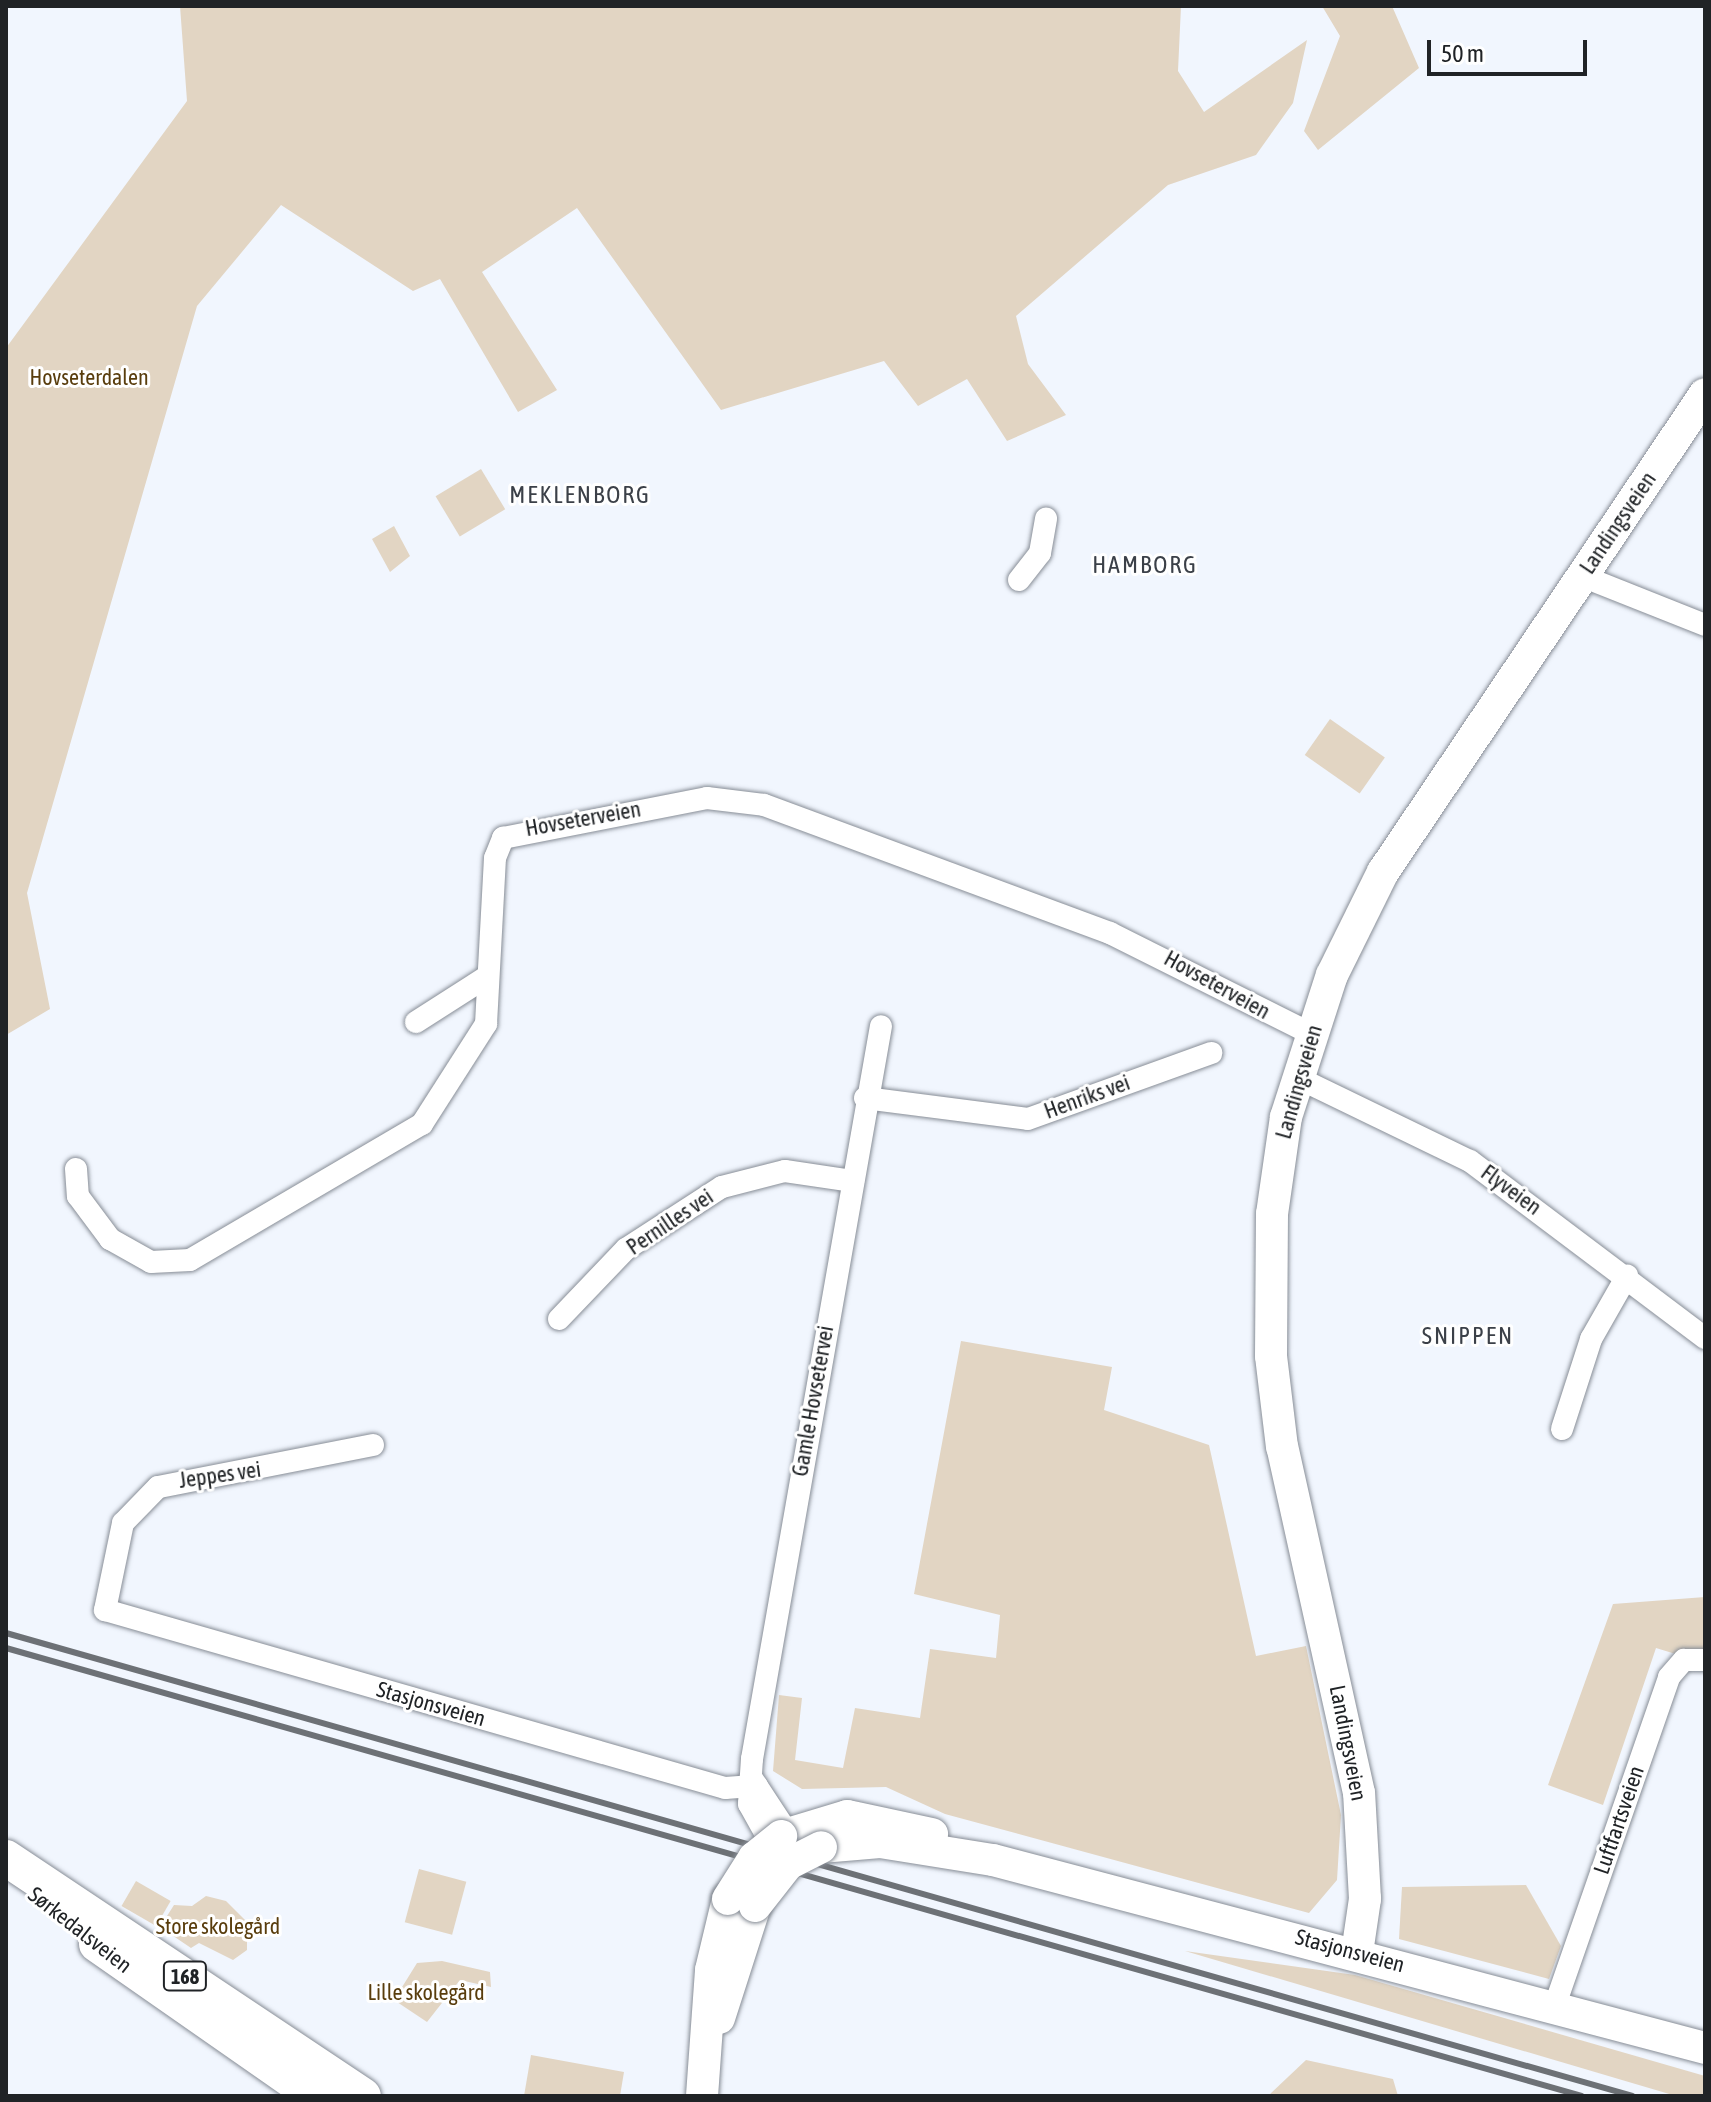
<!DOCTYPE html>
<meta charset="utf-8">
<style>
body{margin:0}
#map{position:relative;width:1711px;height:2102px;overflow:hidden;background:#f1f6fe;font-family:"Asap Condensed",sans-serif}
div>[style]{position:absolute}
.green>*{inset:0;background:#e2d5c3;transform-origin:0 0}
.roads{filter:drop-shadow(0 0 2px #878d96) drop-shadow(0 0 2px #878d96)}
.street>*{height:22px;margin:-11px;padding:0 11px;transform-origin:11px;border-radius:11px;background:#fff}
.secondary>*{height:32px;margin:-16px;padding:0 16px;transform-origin:16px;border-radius:16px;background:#fff}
.primary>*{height:36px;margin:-18px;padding:0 18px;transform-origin:18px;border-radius:18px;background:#fff}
.rail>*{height:6px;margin:-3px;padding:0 3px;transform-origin:3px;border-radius:3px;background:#6d7176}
.bridges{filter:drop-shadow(0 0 2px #878d96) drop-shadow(0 0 2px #878d96)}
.secondary-bridge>*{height:32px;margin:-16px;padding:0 16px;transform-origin:16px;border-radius:16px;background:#fff}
span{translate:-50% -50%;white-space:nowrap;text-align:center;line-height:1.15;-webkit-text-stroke:6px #fff;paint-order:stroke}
.shield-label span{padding:2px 6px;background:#fff;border:2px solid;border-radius:6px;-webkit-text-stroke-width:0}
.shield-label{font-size:20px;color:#202326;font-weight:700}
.park-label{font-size:22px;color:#593d0d}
.street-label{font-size:22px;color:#202326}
.neighbourhood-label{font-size:24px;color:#3b4048;letter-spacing:2px}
.frame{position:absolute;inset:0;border:8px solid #202326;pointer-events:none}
.scale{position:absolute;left:1427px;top:40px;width:160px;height:36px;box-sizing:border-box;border:4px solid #202326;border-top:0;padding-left:10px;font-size:24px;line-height:28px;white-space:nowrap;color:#202326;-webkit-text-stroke:6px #fff;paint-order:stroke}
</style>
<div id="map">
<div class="green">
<div style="clip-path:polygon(180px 6px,1181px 6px,1178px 71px,1204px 112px,1307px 40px,1293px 103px,1256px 155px,1168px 185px,1016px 316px,1028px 364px,1066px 415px,1007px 441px,967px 379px,918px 406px,884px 361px,721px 410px,577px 208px,482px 272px,557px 390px,518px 412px,440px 279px,413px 291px,281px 205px,197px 306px,27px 893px,50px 1009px,6px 1035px,6px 348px,187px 101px)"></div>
<div style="clip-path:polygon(1322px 6px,1392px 6px,1419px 68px,1318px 150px,1304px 131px,1340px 36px)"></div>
<div style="left:481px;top:469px;width:47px;height:53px;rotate:59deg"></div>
<div style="clip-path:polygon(394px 526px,410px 556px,390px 572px,372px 539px)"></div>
<div style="left:1330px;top:719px;width:67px;height:44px;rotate:35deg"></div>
<div style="clip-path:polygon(961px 1341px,1112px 1367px,1104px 1410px,1209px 1445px,1256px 1656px,1306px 1646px,1341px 1815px,1337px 1880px,1309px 1913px,945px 1814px,886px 1787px,802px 1789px,773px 1771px,779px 1695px,802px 1698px,795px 1760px,843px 1768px,855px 1708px,920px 1718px,930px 1649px,996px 1658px,1000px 1615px,914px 1594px)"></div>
<div style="clip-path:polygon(1705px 1597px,1705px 1663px,1656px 1648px,1603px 1805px,1548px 1785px,1613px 1604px)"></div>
<div style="left:419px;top:1869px;width:49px;height:55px;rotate:15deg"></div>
<div style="left:136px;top:1881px;width:40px;height:29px;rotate:30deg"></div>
<div style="clip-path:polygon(1526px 1885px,1561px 1946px,1549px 1979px,1399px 1939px,1402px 1887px)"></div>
<div style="clip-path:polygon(206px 1896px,226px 1901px,247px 1922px,247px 1950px,233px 1960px,199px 1943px,191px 1948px,160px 1927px,174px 1905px,192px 1906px)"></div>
<div style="clip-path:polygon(1185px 1951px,1355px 1975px,1705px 2076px,1705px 2096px,1676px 2096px)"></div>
<div style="clip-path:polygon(442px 1961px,490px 1972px,491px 1987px,460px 1980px,427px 2022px,394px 2000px,417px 1963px)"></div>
<div style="clip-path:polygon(531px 2055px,624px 2072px,620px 2096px,524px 2096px)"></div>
<div style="clip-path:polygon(1306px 2060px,1393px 2079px,1398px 2096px,1268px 2096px)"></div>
</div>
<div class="roads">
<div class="street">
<div style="left:1582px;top:576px;width:132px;rotate:21.7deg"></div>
<div style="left:1019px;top:580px;width:34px;rotate:-52deg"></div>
<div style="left:1040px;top:553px;width:35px;rotate:-80deg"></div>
<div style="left:416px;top:1022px;width:85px;rotate:-32.6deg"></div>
<div style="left:1296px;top:1077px;width:193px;rotate:25.8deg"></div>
<div style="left:1470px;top:1161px;width:294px;rotate:37deg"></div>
<div style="left:865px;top:1098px;width:164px;rotate:7.3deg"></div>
<div style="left:1028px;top:1119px;width:195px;rotate:-19.8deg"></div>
<div style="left:76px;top:1169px;width:27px;rotate:86deg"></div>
<div style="left:78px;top:1196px;width:54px;rotate:53.3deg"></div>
<div style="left:110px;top:1239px;width:47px;rotate:29.3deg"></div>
<div style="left:151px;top:1262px;width:39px;rotate:-3deg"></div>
<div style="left:190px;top:1260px;width:269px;rotate:-30.4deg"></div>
<div style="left:422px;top:1124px;width:119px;rotate:-57.4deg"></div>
<div style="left:486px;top:1024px;width:166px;rotate:-86.9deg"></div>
<div style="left:495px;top:858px;width:22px;rotate:-68deg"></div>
<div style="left:503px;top:838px;width:208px;rotate:-11.1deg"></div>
<div style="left:707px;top:798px;width:57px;rotate:7deg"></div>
<div style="left:764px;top:805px;width:369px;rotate:20.3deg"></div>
<div style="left:1110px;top:933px;width:224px;rotate:26.6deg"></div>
<div style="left:559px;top:1319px;width:97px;rotate:-46.3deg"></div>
<div style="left:626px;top:1249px;width:114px;rotate:-32.9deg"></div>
<div style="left:722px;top:1187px;width:65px;rotate:-14.3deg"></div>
<div style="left:785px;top:1171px;width:69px;rotate:8.4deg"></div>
<div style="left:1562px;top:1429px;width:95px;rotate:-72.1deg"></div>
<div style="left:1591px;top:1339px;width:73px;rotate:-60.3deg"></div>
<div style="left:373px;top:1445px;width:219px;rotate:168.9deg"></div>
<div style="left:158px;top:1487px;width:50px;rotate:134.2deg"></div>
<div style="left:123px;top:1523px;width:89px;rotate:101.7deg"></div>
<div style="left:105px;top:1610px;width:645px;rotate:16.02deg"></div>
<div style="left:725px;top:1788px;width:32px;rotate:-4deg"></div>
<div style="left:751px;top:1777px;width:73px;rotate:56.7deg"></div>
<div style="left:764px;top:1831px;width:31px;rotate:-119deg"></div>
<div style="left:749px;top:1804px;width:45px;rotate:-86.2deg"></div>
<div style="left:752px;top:1759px;width:744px;rotate:-80.02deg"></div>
<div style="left:1555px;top:2005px;width:347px;rotate:-70.8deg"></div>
<div style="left:1669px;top:1677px;width:23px;rotate:-49deg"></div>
<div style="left:1684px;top:1660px;width:21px"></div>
</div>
<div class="secondary">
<div style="left:781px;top:1836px;width:69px;rotate:-16.9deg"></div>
<div style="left:847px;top:1816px;width:87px;rotate:12deg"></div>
<div style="left:821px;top:1847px;width:59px;rotate:-4.8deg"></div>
<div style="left:880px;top:1842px;width:114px;rotate:9.1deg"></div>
<div style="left:993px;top:1860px;width:736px;rotate:14.79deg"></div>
<div style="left:1357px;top:1953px;width:55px;rotate:-81.6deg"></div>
<div style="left:1365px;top:1899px;width:106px;rotate:-93.2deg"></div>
<div style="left:1359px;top:1793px;width:354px;rotate:-102.5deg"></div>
<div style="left:1282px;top:1447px;width:92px;rotate:-96.9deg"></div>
<div style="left:1271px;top:1356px;width:142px;rotate:-89.6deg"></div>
<div style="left:1272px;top:1214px;width:98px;rotate:-81.8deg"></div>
<div style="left:1286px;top:1117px;width:149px;rotate:-72.1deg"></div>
<div style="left:1332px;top:975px;width:115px;rotate:-63.7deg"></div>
<div style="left:1383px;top:872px;width:576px;rotate:-56.03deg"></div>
<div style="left:719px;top:2018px;width:118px;rotate:-72.2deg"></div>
<div style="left:702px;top:2096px;width:126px;rotate:-85.9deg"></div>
<div style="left:711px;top:1970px;width:73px;rotate:-76.5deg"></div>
</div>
<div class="primary">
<div style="left:6px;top:1858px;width:429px;rotate:33.7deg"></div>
<div style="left:97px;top:1944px;width:266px;rotate:34.9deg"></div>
</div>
</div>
<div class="rail">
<div style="left:6px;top:1633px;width:1691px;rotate:15.89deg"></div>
<div style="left:6px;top:1648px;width:1638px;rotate:15.87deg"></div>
</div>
<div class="bridges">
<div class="secondary-bridge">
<div style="left:728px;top:1899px;width:49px;rotate:-57.6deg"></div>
<div style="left:754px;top:1858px;width:35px;rotate:-39deg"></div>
<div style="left:755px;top:1906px;width:53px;rotate:-51.8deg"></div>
<div style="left:788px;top:1864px;width:37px;rotate:-27deg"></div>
</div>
</div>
<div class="shield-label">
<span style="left:185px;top:1976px">168</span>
</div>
<div class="park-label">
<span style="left:89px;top:378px">Hovseterdalen</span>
<span style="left:218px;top:1927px">Store skolegård</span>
<span style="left:426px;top:1993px">Lille skolegård</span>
</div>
<div class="street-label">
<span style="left:1618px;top:523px;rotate:-56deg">Landingsveien</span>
<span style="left:583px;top:819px;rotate:-10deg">Hovseterveien</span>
<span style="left:1217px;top:985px;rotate:29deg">Hovseterveien</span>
<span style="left:1299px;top:1082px;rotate:-74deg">Landingsveien</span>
<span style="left:1087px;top:1097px;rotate:-20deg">Henriks vei</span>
<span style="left:1511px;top:1190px;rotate:36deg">Flyveien</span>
<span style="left:670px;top:1222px;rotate:-34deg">Pernilles vei</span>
<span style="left:813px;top:1401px;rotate:-80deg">Gamle Hovsetervei</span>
<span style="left:220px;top:1475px;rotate:-8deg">Jeppes vei</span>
<span style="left:431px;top:1704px;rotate:16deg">Stasjonsveien</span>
<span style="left:1348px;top:1743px;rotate:79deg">Landingsveien</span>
<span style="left:1619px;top:1820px;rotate:-71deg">Luftfartsveien</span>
<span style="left:80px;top:1930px;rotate:38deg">Sørkedalsveien</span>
<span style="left:1350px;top:1951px;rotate:15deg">Stasjonsveien</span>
</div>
<div class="neighbourhood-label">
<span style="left:580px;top:495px">MEKLENBORG</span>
<span style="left:1145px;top:565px">HAMBORG</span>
<span style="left:1468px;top:1336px">SNIPPEN</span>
</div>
<div class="frame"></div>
<div class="scale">50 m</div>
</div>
